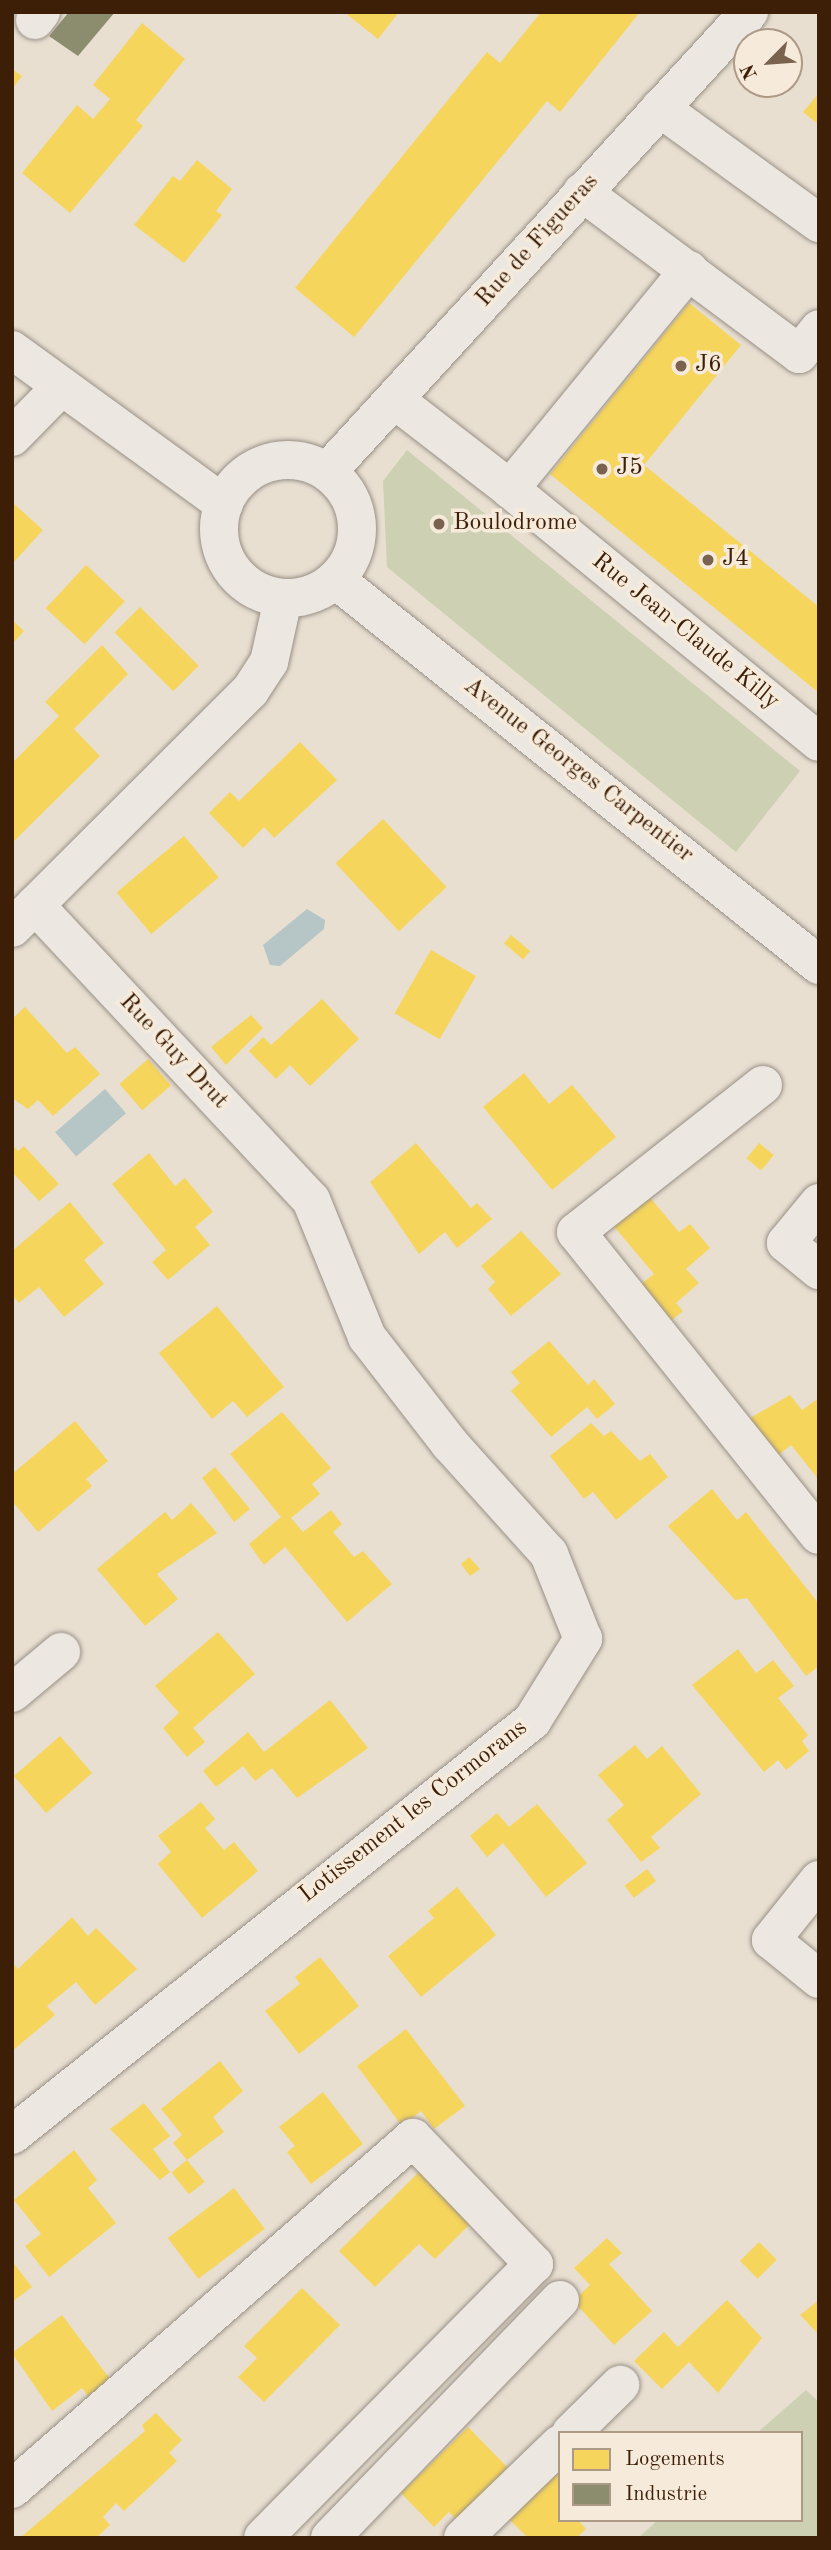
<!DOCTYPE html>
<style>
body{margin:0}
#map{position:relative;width:831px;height:2550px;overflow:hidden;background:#e8dfd1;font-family:"Old Standard TT",serif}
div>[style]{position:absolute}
.green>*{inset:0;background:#cdd0b2}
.water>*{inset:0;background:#b6c5c6;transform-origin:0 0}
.homes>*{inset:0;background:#f6d55c;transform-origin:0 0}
.industry>*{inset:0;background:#8c8c6e}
.roads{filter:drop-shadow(0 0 2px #999086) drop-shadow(0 0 2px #999086)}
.minor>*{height:38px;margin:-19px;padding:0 19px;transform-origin:19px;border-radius:19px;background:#ece8e1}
.minor>.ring{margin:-19px;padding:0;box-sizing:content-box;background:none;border:38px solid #ece8e1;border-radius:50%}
.dots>*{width:19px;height:19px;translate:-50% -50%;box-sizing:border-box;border:4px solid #f6ebdb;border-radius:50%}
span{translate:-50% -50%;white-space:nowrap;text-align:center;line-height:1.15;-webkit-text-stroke:7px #f6ebdb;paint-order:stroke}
.street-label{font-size:24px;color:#3d1e07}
.poi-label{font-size:24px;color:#3d1e07}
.left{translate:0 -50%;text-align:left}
.frame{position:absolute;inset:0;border:14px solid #3d1e07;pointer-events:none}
.legend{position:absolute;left:558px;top:2431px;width:245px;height:91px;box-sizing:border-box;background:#f6ebdb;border:2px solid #ac9986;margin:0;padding:9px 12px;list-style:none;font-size:21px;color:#3d1e07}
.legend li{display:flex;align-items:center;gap:14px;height:35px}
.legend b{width:35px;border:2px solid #ac9986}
.north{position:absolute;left:733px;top:28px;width:70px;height:70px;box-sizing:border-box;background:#f6ebdb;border:2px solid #ac9986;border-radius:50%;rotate:245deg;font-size:19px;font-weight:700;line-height:28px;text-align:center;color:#3d1e07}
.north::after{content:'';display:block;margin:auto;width:24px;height:32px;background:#79624e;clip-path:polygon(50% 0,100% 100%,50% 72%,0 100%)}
</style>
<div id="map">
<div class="green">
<div style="clip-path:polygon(407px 450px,800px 771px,736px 852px,387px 567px,383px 481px)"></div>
<div style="clip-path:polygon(806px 2390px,819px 2402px,819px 2538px,638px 2538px,658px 2520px,801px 2520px,801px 2433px,757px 2433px)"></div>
</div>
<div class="water">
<div style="clip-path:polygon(307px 909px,325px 920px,324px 929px,280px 966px,270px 965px,263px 945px)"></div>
<div style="left:105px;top:1089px;width:32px;height:66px;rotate:49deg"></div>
</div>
<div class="homes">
<div style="clip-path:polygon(344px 12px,399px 12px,378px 39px)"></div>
<div style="clip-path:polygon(541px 12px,640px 12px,560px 112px,547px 101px,354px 337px,295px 288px,487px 52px,500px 63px)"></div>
<div style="clip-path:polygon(142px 23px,185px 59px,136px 120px,143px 126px,70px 213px,22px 173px,77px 105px,93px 119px,110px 99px,93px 85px)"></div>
<div style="clip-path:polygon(12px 69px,22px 76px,12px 89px)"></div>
<div style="clip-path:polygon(819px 93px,819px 125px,803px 112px)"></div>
<div style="clip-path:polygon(197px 160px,232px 189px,216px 211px,222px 215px,184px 263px,134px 225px,173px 176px,180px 181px)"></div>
<div style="clip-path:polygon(689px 303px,741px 345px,644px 465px,819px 607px,819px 693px,550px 474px)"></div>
<div style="clip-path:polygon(12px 502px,43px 530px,12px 564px)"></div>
<div style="left:86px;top:565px;width:53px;height:59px;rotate:43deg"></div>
<div style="left:140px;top:607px;width:83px;height:36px;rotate:45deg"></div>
<div style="clip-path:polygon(12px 620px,24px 631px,12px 644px)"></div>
<div style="clip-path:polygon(102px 645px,128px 674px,74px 729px,100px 756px,12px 843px,12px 763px,59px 716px,45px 702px)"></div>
<div style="clip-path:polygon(300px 742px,337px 780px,274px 838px,264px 827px,243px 848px,209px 813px,230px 792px,239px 801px)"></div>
<div style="left:383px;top:819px;width:93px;height:65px;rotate:47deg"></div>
<div style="left:184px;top:836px;width:54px;height:88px;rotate:50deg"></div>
<div style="left:511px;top:935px;width:25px;height:11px;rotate:40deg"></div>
<div style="left:431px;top:950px;width:52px;height:73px;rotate:30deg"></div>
<div style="clip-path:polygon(322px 999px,359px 1039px,310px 1086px,290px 1065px,276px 1079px,249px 1051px,263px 1037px,271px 1045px)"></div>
<div style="clip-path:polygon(25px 1007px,67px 1053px,75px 1047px,100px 1074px,53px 1116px,38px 1100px,28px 1109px,12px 1098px,12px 1019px)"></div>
<div style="clip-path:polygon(251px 1015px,263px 1028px,226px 1065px,211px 1047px)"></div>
<div style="left:148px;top:1059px;width:35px;height:38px;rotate:49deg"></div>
<div style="clip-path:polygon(524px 1073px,549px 1104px,572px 1085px,616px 1137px,552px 1190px,483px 1107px)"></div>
<div style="clip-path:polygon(416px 1143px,471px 1208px,477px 1203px,492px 1219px,457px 1248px,445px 1232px,419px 1254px,370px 1182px)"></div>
<div style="left:759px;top:1143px;width:19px;height:20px;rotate:39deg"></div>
<div style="clip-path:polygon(12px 1145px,18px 1151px,24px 1146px,59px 1184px,39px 1201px,12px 1172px)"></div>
<div style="clip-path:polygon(149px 1153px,175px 1186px,185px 1178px,213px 1212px,195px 1227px,210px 1245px,168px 1280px,152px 1262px,166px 1250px,112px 1184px)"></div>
<div style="clip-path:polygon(647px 1194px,679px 1232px,690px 1224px,710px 1248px,686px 1269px,699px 1283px,676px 1303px,683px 1311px,668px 1323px,637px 1287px,654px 1274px,611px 1223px)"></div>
<div style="clip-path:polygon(70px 1202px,104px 1243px,84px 1260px,104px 1284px,64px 1317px,39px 1287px,19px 1303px,12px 1295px,12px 1251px)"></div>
<div style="clip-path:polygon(521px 1231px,561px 1274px,511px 1316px,488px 1289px,495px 1282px,481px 1266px)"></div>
<div style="clip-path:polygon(217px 1306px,284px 1387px,247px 1417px,233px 1401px,212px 1419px,159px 1353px)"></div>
<div style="clip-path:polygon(549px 1341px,588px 1385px,594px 1379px,615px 1404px,597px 1419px,587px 1407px,551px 1437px,511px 1391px,520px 1383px,511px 1372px)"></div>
<div style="clip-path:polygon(790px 1395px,802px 1410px,819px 1398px,819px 1480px,791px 1445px,776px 1457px,745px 1421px)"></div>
<div style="clip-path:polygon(282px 1412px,331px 1468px,312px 1484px,320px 1494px,291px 1518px,303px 1532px,331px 1510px,342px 1524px,333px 1532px,354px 1557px,363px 1551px,392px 1584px,347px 1622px,285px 1547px,264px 1565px,249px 1544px,281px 1517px,230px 1454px)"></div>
<div style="clip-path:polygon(75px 1421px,108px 1461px,86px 1479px,92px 1486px,38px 1532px,12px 1501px,12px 1474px)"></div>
<div style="clip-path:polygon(591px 1423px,604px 1436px,611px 1431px,640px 1461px,650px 1454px,668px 1477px,616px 1520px,593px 1492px,584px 1499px,550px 1456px)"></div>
<div style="clip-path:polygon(215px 1467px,250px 1509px,234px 1522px,202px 1478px)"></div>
<div style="clip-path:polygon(712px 1489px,737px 1520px,746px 1512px,819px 1604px,819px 1666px,806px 1676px,747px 1598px,735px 1600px,668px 1526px)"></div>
<div style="clip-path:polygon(191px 1503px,217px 1533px,157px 1574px,178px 1599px,145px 1626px,97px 1569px,165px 1512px,172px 1520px)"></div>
<div style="clip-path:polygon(469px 1557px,480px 1569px,470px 1576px,461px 1564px)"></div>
<div style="clip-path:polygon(218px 1632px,255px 1674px,193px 1728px,205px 1742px,187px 1757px,163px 1728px,179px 1713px,155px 1686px)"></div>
<div style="clip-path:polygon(738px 1649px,756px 1673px,773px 1660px,794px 1686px,778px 1698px,808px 1735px,802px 1741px,809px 1751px,786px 1770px,778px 1760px,764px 1772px,692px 1685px)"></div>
<div style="clip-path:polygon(330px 1700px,368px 1748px,297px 1798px,272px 1768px,255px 1781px,243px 1766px,216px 1787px,203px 1771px,248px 1732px,264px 1752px)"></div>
<div style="left:60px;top:1736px;width:49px;height:61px;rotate:49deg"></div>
<div style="clip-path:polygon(635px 1745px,647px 1759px,662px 1746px,701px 1794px,651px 1837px,660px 1848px,641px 1862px,607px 1820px,624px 1805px,598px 1775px)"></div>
<div style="clip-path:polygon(201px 1802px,215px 1819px,205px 1828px,224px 1850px,234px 1842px,258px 1871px,202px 1918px,158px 1864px,171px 1852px,158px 1836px)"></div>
<div style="clip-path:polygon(537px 1804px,587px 1863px,546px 1897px,503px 1843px,487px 1857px,470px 1836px,497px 1813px,509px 1827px)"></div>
<div style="left:647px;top:1869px;width:15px;height:28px;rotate:53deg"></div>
<div style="clip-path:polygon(457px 1887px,496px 1935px,421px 1997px,388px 1956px,434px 1918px,428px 1911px)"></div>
<div style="clip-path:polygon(72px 1917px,88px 1936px,96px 1928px,137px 1969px,95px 2005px,76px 1982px,47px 2006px,55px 2015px,12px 2051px,12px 1962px,18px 1969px)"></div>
<div style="clip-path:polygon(320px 1957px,359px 2006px,299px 2054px,265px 2011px,300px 1984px,295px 1977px)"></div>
<div style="clip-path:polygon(406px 2029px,465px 2106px,434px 2129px,421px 2111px,402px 2126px,357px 2066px)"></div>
<div style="clip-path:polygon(220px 2061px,243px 2091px,213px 2117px,224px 2132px,187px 2160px,173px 2143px,182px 2135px,161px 2109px)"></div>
<div style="clip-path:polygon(323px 2092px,363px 2144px,311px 2184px,287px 2152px,295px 2146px,279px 2127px)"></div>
<div style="clip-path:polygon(144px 2103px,170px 2136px,153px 2149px,170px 2172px,160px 2180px,110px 2129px)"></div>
<div style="clip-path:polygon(74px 2150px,97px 2180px,88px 2188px,116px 2223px,49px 2277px,25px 2246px,41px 2234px,14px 2200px)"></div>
<div style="left:187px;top:2160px;width:28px;height:20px;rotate:51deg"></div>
<div style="clip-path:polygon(423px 2168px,474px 2220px,435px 2259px,419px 2244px,375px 2287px,339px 2251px)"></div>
<div style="left:234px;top:2188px;width:51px;height:83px;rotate:53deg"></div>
<div style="clip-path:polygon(607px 2238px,622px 2253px,609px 2264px,652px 2311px,614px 2345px,573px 2301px,590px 2285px,574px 2268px)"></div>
<div style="left:759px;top:2242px;width:25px;height:27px;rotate:45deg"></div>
<div style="clip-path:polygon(12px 2261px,32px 2287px,12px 2302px)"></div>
<div style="clip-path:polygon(302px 2288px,340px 2325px,264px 2402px,238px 2377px,257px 2358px,244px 2346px)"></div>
<div style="clip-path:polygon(727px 2300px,762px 2338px,718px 2393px,689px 2362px,662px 2389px,634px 2361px,664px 2332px,678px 2347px)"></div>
<div style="clip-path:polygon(819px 2300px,819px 2335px,800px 2315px)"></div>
<div style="clip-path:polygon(62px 2315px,113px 2383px,91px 2400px,82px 2388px,52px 2411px,12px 2353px)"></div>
<div style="clip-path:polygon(156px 2413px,182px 2440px,169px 2453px,177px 2461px,124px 2511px,116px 2503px,103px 2517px,110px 2525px,96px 2538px,20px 2538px,145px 2431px,142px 2425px)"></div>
<div style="clip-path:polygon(468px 2427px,514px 2474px,462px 2526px,449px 2512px,434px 2527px,401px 2493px)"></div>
<div style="clip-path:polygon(560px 2469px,560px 2520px,578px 2520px,586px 2529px,576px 2538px,528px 2538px,509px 2519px)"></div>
</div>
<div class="industry">
<div style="clip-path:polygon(69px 12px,115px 12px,78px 56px,49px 36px)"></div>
</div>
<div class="roads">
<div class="minor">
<div style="left:35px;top:20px;width:10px;rotate:-53deg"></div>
<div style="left:660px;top:108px;width:196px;rotate:35.9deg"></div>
<div style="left:582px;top:192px;width:271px;rotate:36.7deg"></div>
<div style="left:799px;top:354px;width:32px;rotate:-51deg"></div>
<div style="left:689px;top:270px;width:283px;rotate:129.3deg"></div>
<div style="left:510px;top:489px;width:399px;rotate:39.3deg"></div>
<div style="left:12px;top:350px;width:262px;rotate:36deg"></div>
<div style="left:395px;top:400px;width:145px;rotate:37.7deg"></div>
<div style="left:12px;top:437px;width:70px;rotate:-45.6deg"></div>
<div class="ring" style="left:219px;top:460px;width:100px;height:100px"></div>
<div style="left:328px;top:471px;width:623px;rotate:-47.47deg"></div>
<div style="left:336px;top:580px;width:618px;rotate:38.56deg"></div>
<div style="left:12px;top:928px;width:336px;rotate:-44.9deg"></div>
<div style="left:250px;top:691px;width:35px;rotate:-57deg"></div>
<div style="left:269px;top:662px;width:65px;rotate:-77.5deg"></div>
<div style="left:763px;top:1085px;width:238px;rotate:141.8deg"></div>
<div style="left:576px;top:1232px;width:388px;rotate:51.3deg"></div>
<div style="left:819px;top:1203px;width:52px;rotate:129.5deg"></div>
<div style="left:786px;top:1243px;width:43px;rotate:39.3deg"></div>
<div style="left:12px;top:1693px;width:64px;rotate:-39.9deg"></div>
<div style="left:819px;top:1880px;width:77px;rotate:128.7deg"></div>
<div style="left:771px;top:1940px;width:62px;rotate:39.1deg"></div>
<div style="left:12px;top:2135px;width:665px;rotate:-38.53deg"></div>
<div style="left:532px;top:1721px;width:97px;rotate:-58.1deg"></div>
<div style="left:583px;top:1639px;width:92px;rotate:-111.8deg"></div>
<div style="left:549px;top:1554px;width:148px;rotate:-132deg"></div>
<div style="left:450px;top:1444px;width:135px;rotate:-127.8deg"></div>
<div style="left:367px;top:1337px;width:148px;rotate:-112.2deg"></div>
<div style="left:311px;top:1200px;width:404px;rotate:-133.1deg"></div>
<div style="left:571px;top:2433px;width:69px;rotate:-44.4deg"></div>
<div style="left:12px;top:2489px;width:533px;rotate:-41.2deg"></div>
<div style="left:413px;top:2138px;width:175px;rotate:46.2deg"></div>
<div style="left:534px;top:2264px;width:385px;rotate:134.7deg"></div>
<div style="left:330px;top:2538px;width:331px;rotate:-46deg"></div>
<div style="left:463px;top:2538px;width:135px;rotate:-44.1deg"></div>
</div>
</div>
<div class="dots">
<div style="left:681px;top:366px;background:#79624e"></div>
<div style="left:602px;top:469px;background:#79624e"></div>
<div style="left:439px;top:524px;background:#79624e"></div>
<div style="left:708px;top:560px;background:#79624e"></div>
</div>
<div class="street-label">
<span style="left:538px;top:241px;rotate:-48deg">Rue de Figueras</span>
<span style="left:685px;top:632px;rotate:39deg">Rue Jean-Claude Killy</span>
<span style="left:578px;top:771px;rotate:38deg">Avenue Georges Carpentier</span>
<span style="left:173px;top:1052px;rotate:47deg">Rue Guy Drut</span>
<span style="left:414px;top:1812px;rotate:-38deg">Lotissement les Cormorans</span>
</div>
<div class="poi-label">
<span class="left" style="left:695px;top:366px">J6</span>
<span class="left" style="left:616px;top:469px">J5</span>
<span class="left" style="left:453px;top:524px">Boulodrome</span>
<span class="left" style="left:722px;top:560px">J4</span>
</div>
<div class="frame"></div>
<ul class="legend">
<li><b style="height:19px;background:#f6d55c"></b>Logements</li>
<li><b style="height:19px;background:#8c8c6e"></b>Industrie</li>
</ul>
<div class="north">N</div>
</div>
